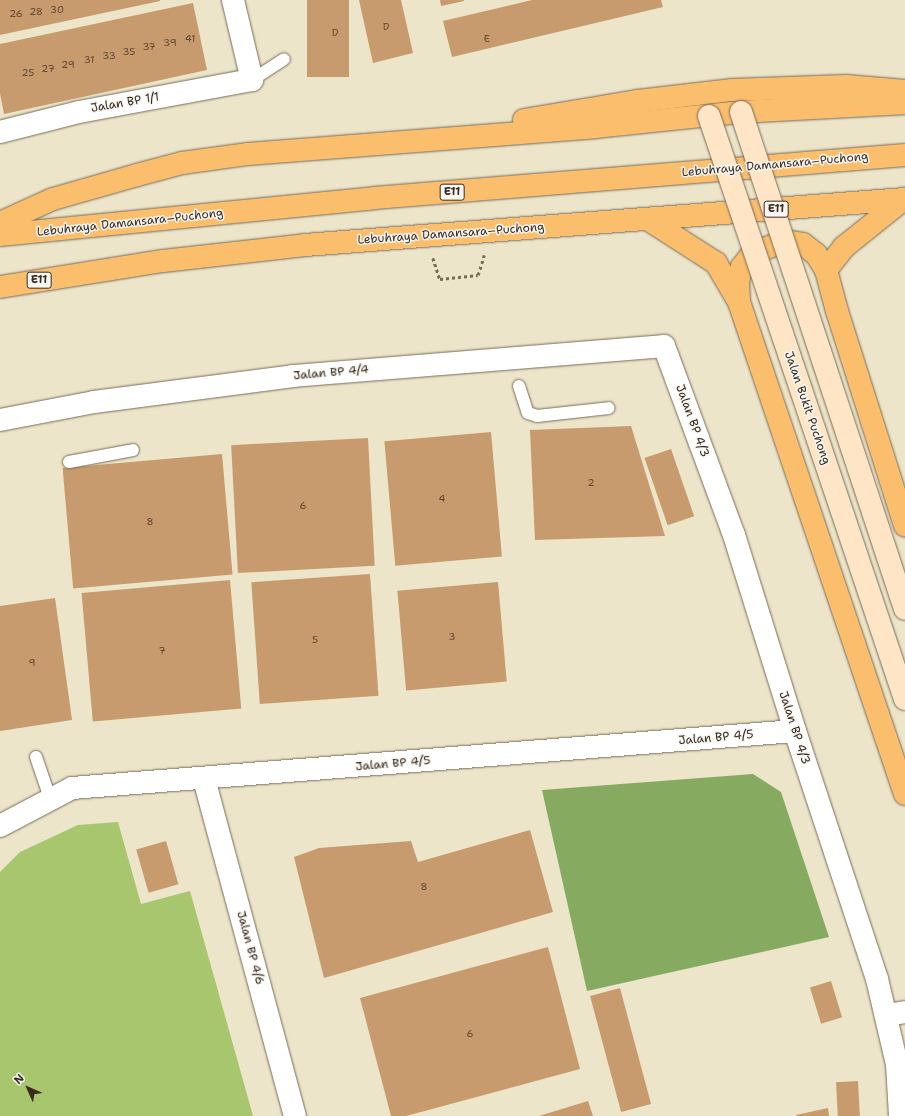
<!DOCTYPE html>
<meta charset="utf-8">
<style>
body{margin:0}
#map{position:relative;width:905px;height:1116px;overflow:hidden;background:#ece5c9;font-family:"Shantell Sans",sans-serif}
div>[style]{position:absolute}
.green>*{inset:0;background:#a8c66d}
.forest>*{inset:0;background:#86ab60}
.building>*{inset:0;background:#c79b6d;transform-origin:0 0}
.path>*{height:2.5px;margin-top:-1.25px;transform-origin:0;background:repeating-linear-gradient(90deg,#796b5a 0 3px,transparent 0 6px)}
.roads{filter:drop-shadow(0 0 1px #796b5a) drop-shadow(0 0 1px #796b5a)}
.lane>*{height:12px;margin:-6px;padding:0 6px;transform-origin:6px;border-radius:6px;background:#fff}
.street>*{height:22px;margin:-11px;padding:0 11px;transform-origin:11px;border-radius:11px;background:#fff}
.highway>*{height:22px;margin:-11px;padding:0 11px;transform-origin:11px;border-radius:11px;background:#fabe6d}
.bridges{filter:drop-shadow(0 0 1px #796b5a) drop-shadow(0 0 1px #796b5a)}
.secondary-bridge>*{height:22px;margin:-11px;padding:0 11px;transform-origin:11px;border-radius:11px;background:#fde5c5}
span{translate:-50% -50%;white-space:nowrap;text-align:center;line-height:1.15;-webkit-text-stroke:3px #f6f6f2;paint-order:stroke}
.number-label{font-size:10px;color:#5e4632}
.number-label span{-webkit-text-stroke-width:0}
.shield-label span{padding:1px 3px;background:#f6f6f2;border:1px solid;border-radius:3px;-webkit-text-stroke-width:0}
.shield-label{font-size:11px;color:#3b2a1e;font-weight:700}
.street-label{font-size:12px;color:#3b2a1e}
.north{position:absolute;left:8px;top:1068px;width:40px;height:40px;-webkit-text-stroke:3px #f6f6f2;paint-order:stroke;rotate:315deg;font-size:11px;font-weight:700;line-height:16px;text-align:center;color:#3b2a1e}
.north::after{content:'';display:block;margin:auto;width:14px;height:18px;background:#3b2a1e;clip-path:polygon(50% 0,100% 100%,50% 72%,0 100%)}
</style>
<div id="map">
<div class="green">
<div style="clip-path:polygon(118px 822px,141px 904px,190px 891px,253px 1116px,0 1116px,0 872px,20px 852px,78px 825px)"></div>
</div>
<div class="forest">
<div style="clip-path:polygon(753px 774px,781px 792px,829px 937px,587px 991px,542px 790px)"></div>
</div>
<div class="building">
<div style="clip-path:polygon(0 0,160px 0,160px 1px,0 35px)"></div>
<div style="left:307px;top:0;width:42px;height:77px"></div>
<div style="clip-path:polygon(359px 0,401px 0,413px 53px,373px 63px)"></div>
<div style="clip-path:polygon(440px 0,464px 0,464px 1px,441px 6px)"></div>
<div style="clip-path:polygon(532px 0,661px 0,663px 7px,452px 57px,443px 21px)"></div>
<div style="clip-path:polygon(193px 3px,207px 70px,4px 114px,0 93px,0 44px)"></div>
<div style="clip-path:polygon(631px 426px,665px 536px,535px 540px,530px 430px)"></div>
<div style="left:491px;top:432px;width:125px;height:107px;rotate:85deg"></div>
<div style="left:368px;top:438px;width:128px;height:137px;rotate:87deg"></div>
<div style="left:671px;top:449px;width:71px;height:28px;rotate:71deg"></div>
<div style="left:222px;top:454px;width:121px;height:160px;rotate:85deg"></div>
<div style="left:370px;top:574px;width:122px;height:119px;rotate:86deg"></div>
<div style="left:230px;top:580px;width:129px;height:149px;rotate:85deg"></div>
<div style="left:498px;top:582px;width:100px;height:101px;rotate:85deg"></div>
<div style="clip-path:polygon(55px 598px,72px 720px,0 731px,0 606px)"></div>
<div style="clip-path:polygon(530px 830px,553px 912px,324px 978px,294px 857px,319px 848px,411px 841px,418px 862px)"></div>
<div style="left:166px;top:841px;width:45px;height:31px;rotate:74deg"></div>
<div style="clip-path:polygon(548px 947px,580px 1069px,406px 1116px,391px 1116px,360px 998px)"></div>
<div style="left:831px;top:981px;width:38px;height:22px;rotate:73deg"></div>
<div style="left:620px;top:988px;width:120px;height:31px;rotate:75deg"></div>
<div style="left:858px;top:1081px;width:35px;height:22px;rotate:87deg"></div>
<div style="clip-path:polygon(588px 1101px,593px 1116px,539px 1116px)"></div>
<div style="clip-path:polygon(828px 1108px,829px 1116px,796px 1116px,796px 1115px)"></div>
</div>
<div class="path">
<div style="left:433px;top:258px;width:22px;rotate:72deg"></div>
<div style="left:440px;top:279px;width:38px;rotate:-6deg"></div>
<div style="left:478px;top:275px;width:21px;rotate:-73deg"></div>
</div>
<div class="roads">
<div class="lane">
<div style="left:252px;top:80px;width:38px;rotate:-33deg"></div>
<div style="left:519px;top:386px;width:28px;rotate:72deg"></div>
<div style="left:528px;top:413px;width:9px;rotate:18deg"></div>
<div style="left:537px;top:416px;width:72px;rotate:-6.3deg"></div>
<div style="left:69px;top:462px;width:65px;rotate:-10.6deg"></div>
<div style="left:36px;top:757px;width:43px;rotate:71.1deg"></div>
</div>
<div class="street">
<div style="left:0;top:132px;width:81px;rotate:-14.2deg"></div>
<div style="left:79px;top:112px;width:176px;rotate:-10.5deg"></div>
<div style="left:252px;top:80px;width:82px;rotate:-103.4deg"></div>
<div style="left:0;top:420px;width:96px;rotate:-10.8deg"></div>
<div style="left:94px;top:402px;width:201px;rotate:-7.4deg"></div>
<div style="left:293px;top:376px;width:372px;rotate:-4.6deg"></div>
<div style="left:664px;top:346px;width:202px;rotate:69.7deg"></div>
<div style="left:734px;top:535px;width:205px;rotate:72.7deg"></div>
<div style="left:795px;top:731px;width:261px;rotate:71.7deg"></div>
<div style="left:877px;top:979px;width:87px;rotate:76.8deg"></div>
<div style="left:897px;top:1064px;width:52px;rotate:86.7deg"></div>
<div style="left:204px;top:779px;width:349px;rotate:74.9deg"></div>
<div style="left:0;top:826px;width:81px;rotate:-27.8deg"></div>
<div style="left:72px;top:788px;width:725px;rotate:-4.51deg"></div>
<div style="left:887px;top:1015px;width:18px;rotate:-9deg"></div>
</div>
<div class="highway">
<div style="left:524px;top:120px;width:116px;rotate:-9.5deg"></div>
<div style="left:638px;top:101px;width:95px;rotate:-6.7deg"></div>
<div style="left:732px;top:90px;width:114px;rotate:-2deg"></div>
<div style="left:846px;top:86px;width:59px;rotate:4.8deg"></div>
<div style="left:649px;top:220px;width:80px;rotate:32.7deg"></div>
<div style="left:716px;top:263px;width:45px;rotate:59.5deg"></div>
<div style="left:739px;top:302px;width:519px;rotate:71.36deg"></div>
<div style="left:0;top:223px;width:58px;rotate:-24.4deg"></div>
<div style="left:53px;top:199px;width:87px;rotate:-15.9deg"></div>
<div style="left:137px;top:175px;width:47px;rotate:-14.9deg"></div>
<div style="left:182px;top:163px;width:67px;rotate:-7.8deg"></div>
<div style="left:248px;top:154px;width:348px;rotate:-4.4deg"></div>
<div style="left:595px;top:127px;width:147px;rotate:-5.9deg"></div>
<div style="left:741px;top:112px;width:164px;rotate:-3.1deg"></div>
<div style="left:0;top:235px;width:376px;rotate:-5.6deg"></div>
<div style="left:374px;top:198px;width:533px;rotate:-4.63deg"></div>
<div style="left:826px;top:270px;width:29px;rotate:-52deg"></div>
<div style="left:844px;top:247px;width:77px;rotate:-38.7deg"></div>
<div style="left:0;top:287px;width:165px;rotate:-9.1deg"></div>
<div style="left:163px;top:261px;width:143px;rotate:-6.4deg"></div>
<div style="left:305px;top:245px;width:602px;rotate:-4.38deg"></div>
<div style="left:739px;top:301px;width:20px;rotate:-93deg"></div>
<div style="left:738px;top:281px;width:15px;rotate:-74deg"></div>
<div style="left:742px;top:267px;width:16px;rotate:-52deg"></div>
<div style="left:752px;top:254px;width:27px;rotate:-22deg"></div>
<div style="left:777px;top:244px;width:14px;rotate:-8deg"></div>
<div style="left:791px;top:242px;width:12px;rotate:9deg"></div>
<div style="left:803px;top:244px;width:16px;rotate:38deg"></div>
<div style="left:816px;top:254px;width:19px;rotate:58deg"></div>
<div style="left:826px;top:270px;width:42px;rotate:75deg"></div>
<div style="left:837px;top:311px;width:225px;rotate:72.4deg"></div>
</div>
</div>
<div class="bridges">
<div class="secondary-bridge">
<div style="left:741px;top:112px;width:523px;rotate:71.74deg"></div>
<div style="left:709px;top:116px;width:615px;rotate:71.42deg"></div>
</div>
</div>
<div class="number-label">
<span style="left:57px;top:10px">30</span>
<span style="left:36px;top:12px">28</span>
<span style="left:16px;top:14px">26</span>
<span style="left:386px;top:27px">D</span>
<span style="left:335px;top:33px">D</span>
<span style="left:190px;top:39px">41</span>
<span style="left:487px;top:39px">E</span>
<span style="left:170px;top:43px">39</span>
<span style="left:149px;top:47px">37</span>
<span style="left:129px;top:52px">35</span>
<span style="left:109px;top:56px">33</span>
<span style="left:89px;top:60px">31</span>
<span style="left:68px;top:65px">29</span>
<span style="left:48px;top:69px">27</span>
<span style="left:28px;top:73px">25</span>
<span style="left:591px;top:483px">2</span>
<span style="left:442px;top:499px">4</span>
<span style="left:303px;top:506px">6</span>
<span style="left:150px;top:522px">8</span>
<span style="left:452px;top:637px">3</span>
<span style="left:315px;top:640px">5</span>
<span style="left:162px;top:651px">7</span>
<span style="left:32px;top:663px">9</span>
<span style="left:424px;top:887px">8</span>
<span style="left:470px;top:1034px">6</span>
</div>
<div class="shield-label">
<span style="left:452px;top:192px">E11</span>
<span style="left:776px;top:209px">E11</span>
<span style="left:39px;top:280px">E11</span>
</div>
<div class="street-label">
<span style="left:125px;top:103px;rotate:-10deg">Jalan BP 1/1</span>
<span style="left:775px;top:165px;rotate:-5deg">Lebuhraya Damansara–Puchong</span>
<span style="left:130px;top:223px;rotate:-6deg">Lebuhraya Damansara–Puchong</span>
<span style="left:451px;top:234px;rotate:-4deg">Lebuhraya Damansara–Puchong</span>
<span style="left:331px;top:373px;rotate:-5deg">Jalan BP 4/4</span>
<span style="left:807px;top:408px;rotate:71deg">Jalan Bukit Puchong</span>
<span style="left:692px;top:421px;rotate:70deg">Jalan BP 4/3</span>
<span style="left:794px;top:728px;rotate:72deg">Jalan BP 4/3</span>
<span style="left:716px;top:738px;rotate:-5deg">Jalan BP 4/5</span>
<span style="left:393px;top:764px;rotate:-5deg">Jalan BP 4/5</span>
<span style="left:250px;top:948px;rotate:75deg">Jalan BP 4/6</span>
</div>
<div class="north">N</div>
</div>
